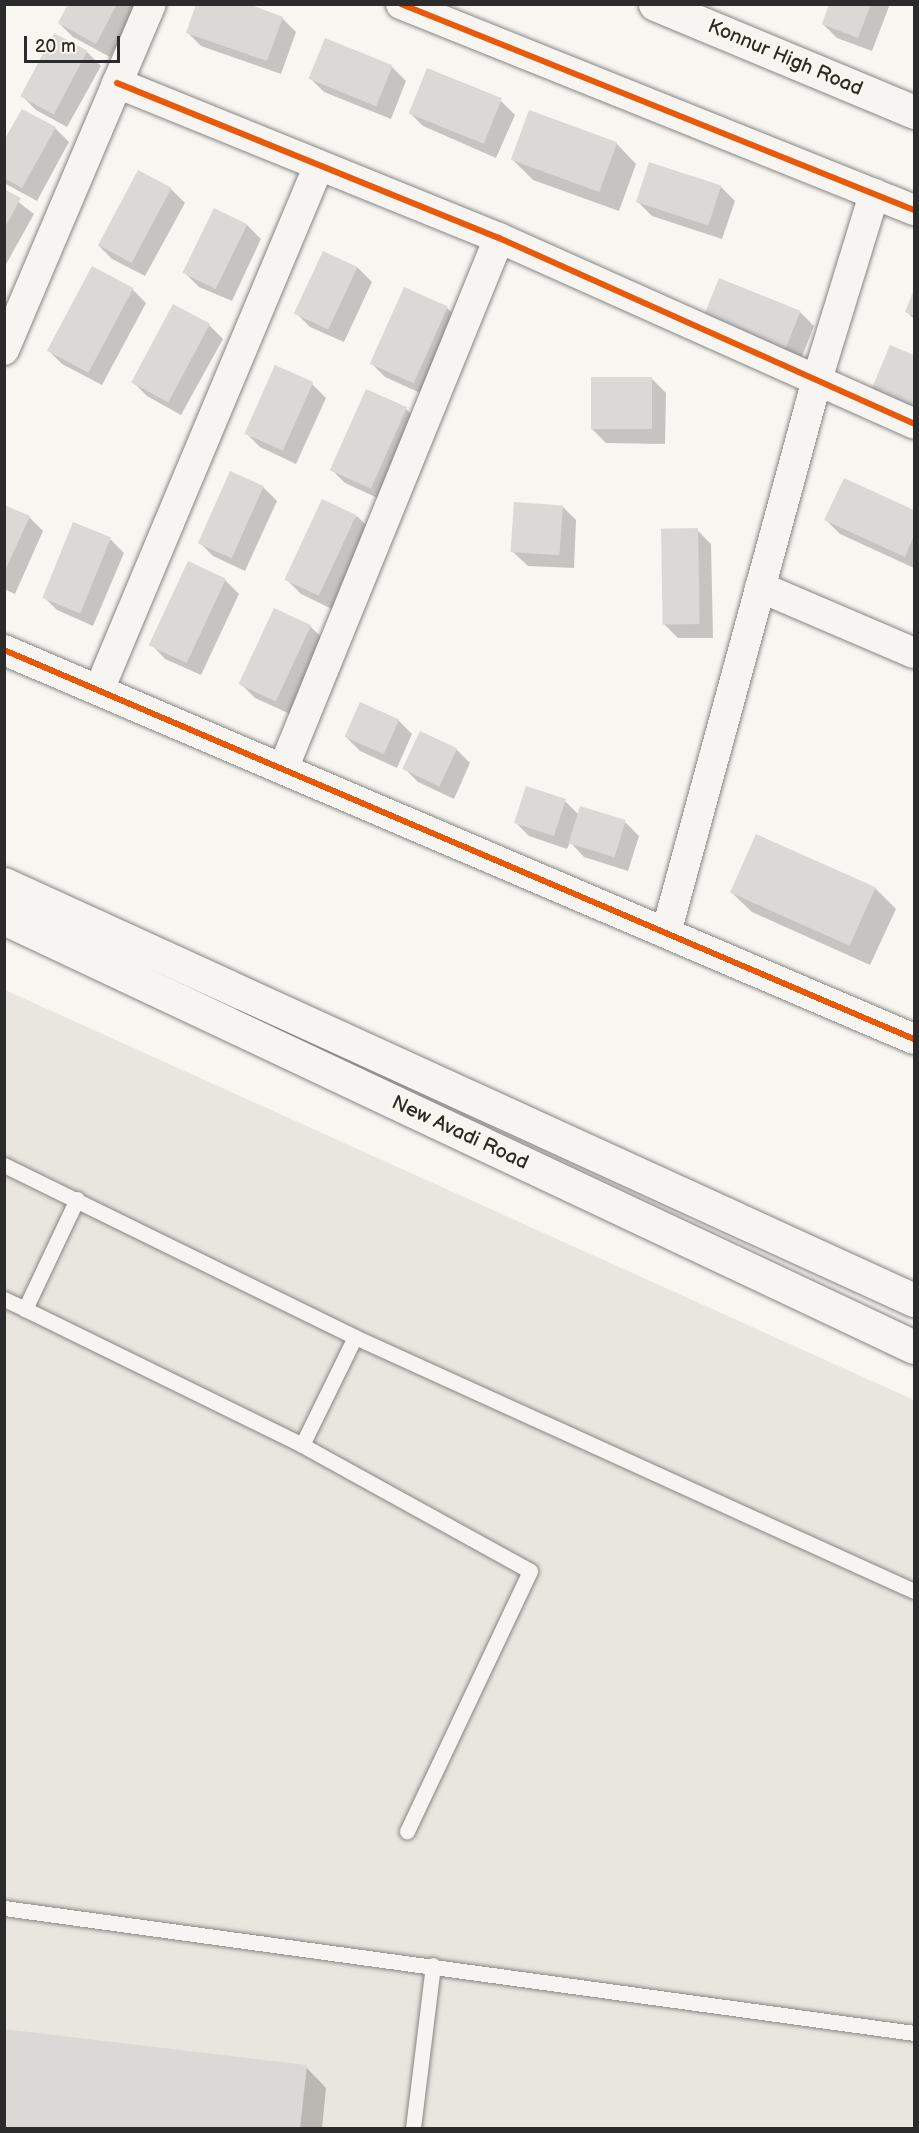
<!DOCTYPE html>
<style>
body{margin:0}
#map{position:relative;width:919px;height:2133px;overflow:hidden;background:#f8f6f0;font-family:"Balsamiq Sans",sans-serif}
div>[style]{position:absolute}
.built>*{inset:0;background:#e9e6df}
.shadow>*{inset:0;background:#0003}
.building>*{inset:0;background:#dbd9d6;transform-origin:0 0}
.roads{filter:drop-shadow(0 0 2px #878684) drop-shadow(0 0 2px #878684)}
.lane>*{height:15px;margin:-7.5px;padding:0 7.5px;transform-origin:7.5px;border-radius:7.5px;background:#f6f5f1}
.street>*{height:30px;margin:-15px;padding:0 15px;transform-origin:15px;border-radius:15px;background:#f6f5f1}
.secondary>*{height:33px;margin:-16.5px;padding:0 16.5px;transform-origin:16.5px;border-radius:16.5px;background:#f6f5f1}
.primary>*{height:33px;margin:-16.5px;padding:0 16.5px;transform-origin:16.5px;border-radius:16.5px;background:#f6f5f1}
.cycleway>*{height:6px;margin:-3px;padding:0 3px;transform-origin:3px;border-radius:3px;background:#e8590c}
span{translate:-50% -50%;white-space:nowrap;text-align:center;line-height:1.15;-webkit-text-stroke:4.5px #fbf7ec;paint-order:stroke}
.street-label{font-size:20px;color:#2b2b2b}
.frame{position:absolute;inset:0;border:6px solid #2b2b2b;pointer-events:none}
.scale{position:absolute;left:24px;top:36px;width:96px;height:27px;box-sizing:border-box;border:3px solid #2b2b2b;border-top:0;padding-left:8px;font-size:18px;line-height:21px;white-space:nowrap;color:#2b2b2b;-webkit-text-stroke:4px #fbf7ec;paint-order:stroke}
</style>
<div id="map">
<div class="built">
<div style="clip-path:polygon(5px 990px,914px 1400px,914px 2128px,5px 2128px)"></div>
</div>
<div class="shadow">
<div style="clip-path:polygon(69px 4px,139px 4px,110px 57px,73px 37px,59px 23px)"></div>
<div style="clip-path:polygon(830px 4px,890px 4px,872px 51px,837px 38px,823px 24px)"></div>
<div style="clip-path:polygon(282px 18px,296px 32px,281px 74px,201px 46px,187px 32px)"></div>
<div style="clip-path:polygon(326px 40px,392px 67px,406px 81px,391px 119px,324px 92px,310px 78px)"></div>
<div style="clip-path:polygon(87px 52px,101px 66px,67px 127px,36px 110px,22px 96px)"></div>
<div style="clip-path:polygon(501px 101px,515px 115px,496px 158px,423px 126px,409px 112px)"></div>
<div style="clip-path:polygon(55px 128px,69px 142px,37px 201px,4px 183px,4px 143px)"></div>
<div style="clip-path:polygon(616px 143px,636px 164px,619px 211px,533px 180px,512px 159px)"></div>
<div style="clip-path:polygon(650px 164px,721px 187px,735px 201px,722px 239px,652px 216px,638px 202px)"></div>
<div style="clip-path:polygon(171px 189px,185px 203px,145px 276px,112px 259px,98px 245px)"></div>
<div style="clip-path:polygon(4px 191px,34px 214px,4px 268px)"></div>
<div style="clip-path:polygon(247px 225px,261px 239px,232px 301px,199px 287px,185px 273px)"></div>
<div style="clip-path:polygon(323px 253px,358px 268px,372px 282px,344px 342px,310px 327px,296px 313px)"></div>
<div style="clip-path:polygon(132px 289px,146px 303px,102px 385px,62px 364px,48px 350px)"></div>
<div style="clip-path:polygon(914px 292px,914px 319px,907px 312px)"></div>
<div style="clip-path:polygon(447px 308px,461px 322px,427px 396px,385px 377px,371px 363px)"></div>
<div style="clip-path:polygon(800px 312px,814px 326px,799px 364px,719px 331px)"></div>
<div style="clip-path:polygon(209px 325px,223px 339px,181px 415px,147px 396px,133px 382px)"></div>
<div style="clip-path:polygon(891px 347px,914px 357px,914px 423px)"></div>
<div style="clip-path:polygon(652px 379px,666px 393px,665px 444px,606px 443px,592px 429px)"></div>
<div style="clip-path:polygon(312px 384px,326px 398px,296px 464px,260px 447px,246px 433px)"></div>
<div style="clip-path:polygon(406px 409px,420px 423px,384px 501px,345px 483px,331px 469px)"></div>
<div style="clip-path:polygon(845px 480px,914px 511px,914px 568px,840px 534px,826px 520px)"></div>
<div style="clip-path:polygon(263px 487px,277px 501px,245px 571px,213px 556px,199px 542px)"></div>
<div style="clip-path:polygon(4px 506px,29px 517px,43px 531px,15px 594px,4px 589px)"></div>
<div style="clip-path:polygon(562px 506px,576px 520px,574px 568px,528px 566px,513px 552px)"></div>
<div style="clip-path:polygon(357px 516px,371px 530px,334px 610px,301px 594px,287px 580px)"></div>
<div style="clip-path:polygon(697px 530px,711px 544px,713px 638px,678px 638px,664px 624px)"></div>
<div style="clip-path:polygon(110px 539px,124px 553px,93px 626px,57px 610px,43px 596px)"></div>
<div style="clip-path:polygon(225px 580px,239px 594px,201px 675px,165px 659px,151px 644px)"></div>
<div style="clip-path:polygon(310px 626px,324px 640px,290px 714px,255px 698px,241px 684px)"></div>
<div style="clip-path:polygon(398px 720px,412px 734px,397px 768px,360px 751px,346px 737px)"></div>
<div style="clip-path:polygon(456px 749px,470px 763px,454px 799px,418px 782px,404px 768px)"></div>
<div style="clip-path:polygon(565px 801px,579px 815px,625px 822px,639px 836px,628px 871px,584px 857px,570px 842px,567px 849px,529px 836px,515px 822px)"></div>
<div style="clip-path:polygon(875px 888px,896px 909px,870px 965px,752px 912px,731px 892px)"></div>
<div style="clip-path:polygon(4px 2031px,306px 2067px,326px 2088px,322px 2128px,4px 2128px)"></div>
</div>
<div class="building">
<div style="clip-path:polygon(68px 4px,117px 4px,96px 44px,58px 23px)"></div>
<div style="clip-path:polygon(196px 4px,249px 4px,283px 17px,267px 61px,186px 33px)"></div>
<div style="clip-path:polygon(829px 4px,871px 4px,858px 38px,822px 24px)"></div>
<div style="left:54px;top:33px;width:38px;height:72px;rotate:28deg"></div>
<div style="left:325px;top:38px;width:73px;height:44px;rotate:22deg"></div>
<div style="left:427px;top:68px;width:81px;height:49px;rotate:22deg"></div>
<div style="clip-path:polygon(22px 109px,56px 127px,22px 188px,4px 178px,4px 140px)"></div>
<div style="left:529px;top:110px;width:94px;height:53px;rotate:20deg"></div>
<div style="left:649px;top:162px;width:76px;height:42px;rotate:18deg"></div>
<div style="left:138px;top:170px;width:38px;height:85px;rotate:28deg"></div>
<div style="clip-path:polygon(4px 189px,21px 198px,4px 229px)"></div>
<div style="left:214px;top:208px;width:37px;height:72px;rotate:26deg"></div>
<div style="left:323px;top:251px;width:38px;height:69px;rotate:25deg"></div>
<div style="left:92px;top:266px;width:47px;height:96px;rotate:28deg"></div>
<div style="left:719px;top:278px;width:88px;height:42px;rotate:22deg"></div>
<div style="left:404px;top:287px;width:48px;height:84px;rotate:24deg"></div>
<div style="clip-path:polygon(914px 289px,914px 316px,905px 312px)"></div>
<div style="left:173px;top:304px;width:42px;height:89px;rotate:28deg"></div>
<div style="clip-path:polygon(890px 345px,914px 355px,914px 412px,870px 393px)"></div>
<div style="left:275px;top:365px;width:42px;height:75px;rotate:24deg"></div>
<div style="left:591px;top:377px;width:61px;height:52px"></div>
<div style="left:366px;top:389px;width:45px;height:89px;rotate:24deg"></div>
<div style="left:230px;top:471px;width:37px;height:79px;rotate:24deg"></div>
<div style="clip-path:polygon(844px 478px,914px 510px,914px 535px,905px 557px,824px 520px)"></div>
<div style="left:322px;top:499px;width:38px;height:89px;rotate:25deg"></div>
<div style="left:514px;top:502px;width:49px;height:50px;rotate:4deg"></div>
<div style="clip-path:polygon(4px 505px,30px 516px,4px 573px)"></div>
<div style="left:73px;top:522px;width:41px;height:82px;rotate:22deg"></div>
<div style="left:698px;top:528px;width:96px;height:37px;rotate:89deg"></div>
<div style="left:188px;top:561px;width:42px;height:93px;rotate:25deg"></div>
<div style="left:274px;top:608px;width:41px;height:84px;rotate:25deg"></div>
<div style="left:360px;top:702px;width:43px;height:38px;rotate:24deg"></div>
<div style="left:420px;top:731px;width:41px;height:42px;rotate:25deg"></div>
<div style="left:526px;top:786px;width:42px;height:39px;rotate:18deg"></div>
<div style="left:580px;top:806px;width:48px;height:39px;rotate:17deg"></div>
<div style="left:756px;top:834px;width:131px;height:64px;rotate:24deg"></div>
<div style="clip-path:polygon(4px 2029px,307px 2065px,300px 2128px,4px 2128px)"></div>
</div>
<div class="roads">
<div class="lane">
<div style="left:4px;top:1165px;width:391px;rotate:26.1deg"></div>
<div style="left:355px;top:1337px;width:614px;rotate:24.44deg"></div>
<div style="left:77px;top:1199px;width:122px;rotate:115.3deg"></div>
<div style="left:25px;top:1309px;width:309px;rotate:26.1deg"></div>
<div style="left:302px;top:1445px;width:260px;rotate:28.9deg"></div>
<div style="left:530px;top:1571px;width:288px;rotate:115.3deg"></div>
<div style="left:4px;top:1299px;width:23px;rotate:25deg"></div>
<div style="left:302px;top:1445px;width:120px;rotate:-63.9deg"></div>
<div style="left:4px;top:1908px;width:919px;rotate:7.82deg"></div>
<div style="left:413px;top:2128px;width:164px;rotate:-83deg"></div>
</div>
<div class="street">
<div style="left:401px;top:4px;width:553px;rotate:21.88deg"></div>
<div style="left:117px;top:83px;width:412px;rotate:22.1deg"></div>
<div style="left:499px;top:238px;width:455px;rotate:24.1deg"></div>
<div style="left:4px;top:350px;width:376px;rotate:-67deg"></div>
<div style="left:760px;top:587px;width:168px;rotate:23.2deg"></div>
<div style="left:4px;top:650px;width:990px;rotate:23.15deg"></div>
<div style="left:99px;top:690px;width:569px;rotate:-67.26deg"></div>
<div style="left:283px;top:769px;width:573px;rotate:-67.86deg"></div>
<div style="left:666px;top:933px;width:570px;rotate:-74.74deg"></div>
<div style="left:816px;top:383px;width:198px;rotate:-72.9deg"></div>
</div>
<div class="secondary">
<div style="left:655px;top:4px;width:281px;rotate:22.6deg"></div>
</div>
<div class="primary">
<div style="left:4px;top:884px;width:1001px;rotate:24.57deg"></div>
<div style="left:4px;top:918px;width:1006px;rotate:25.24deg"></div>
</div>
</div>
<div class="cycleway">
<div style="left:401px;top:4px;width:553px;rotate:21.88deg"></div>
<div style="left:117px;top:83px;width:412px;rotate:22.1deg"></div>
<div style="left:499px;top:238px;width:455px;rotate:24.1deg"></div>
<div style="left:4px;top:650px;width:990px;rotate:23.15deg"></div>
</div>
<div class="street-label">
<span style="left:785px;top:58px;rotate:23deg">Konnur High Road</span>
<span style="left:460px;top:1133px;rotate:25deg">New Avadi Road</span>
</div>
<div class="frame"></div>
<div class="scale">20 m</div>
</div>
